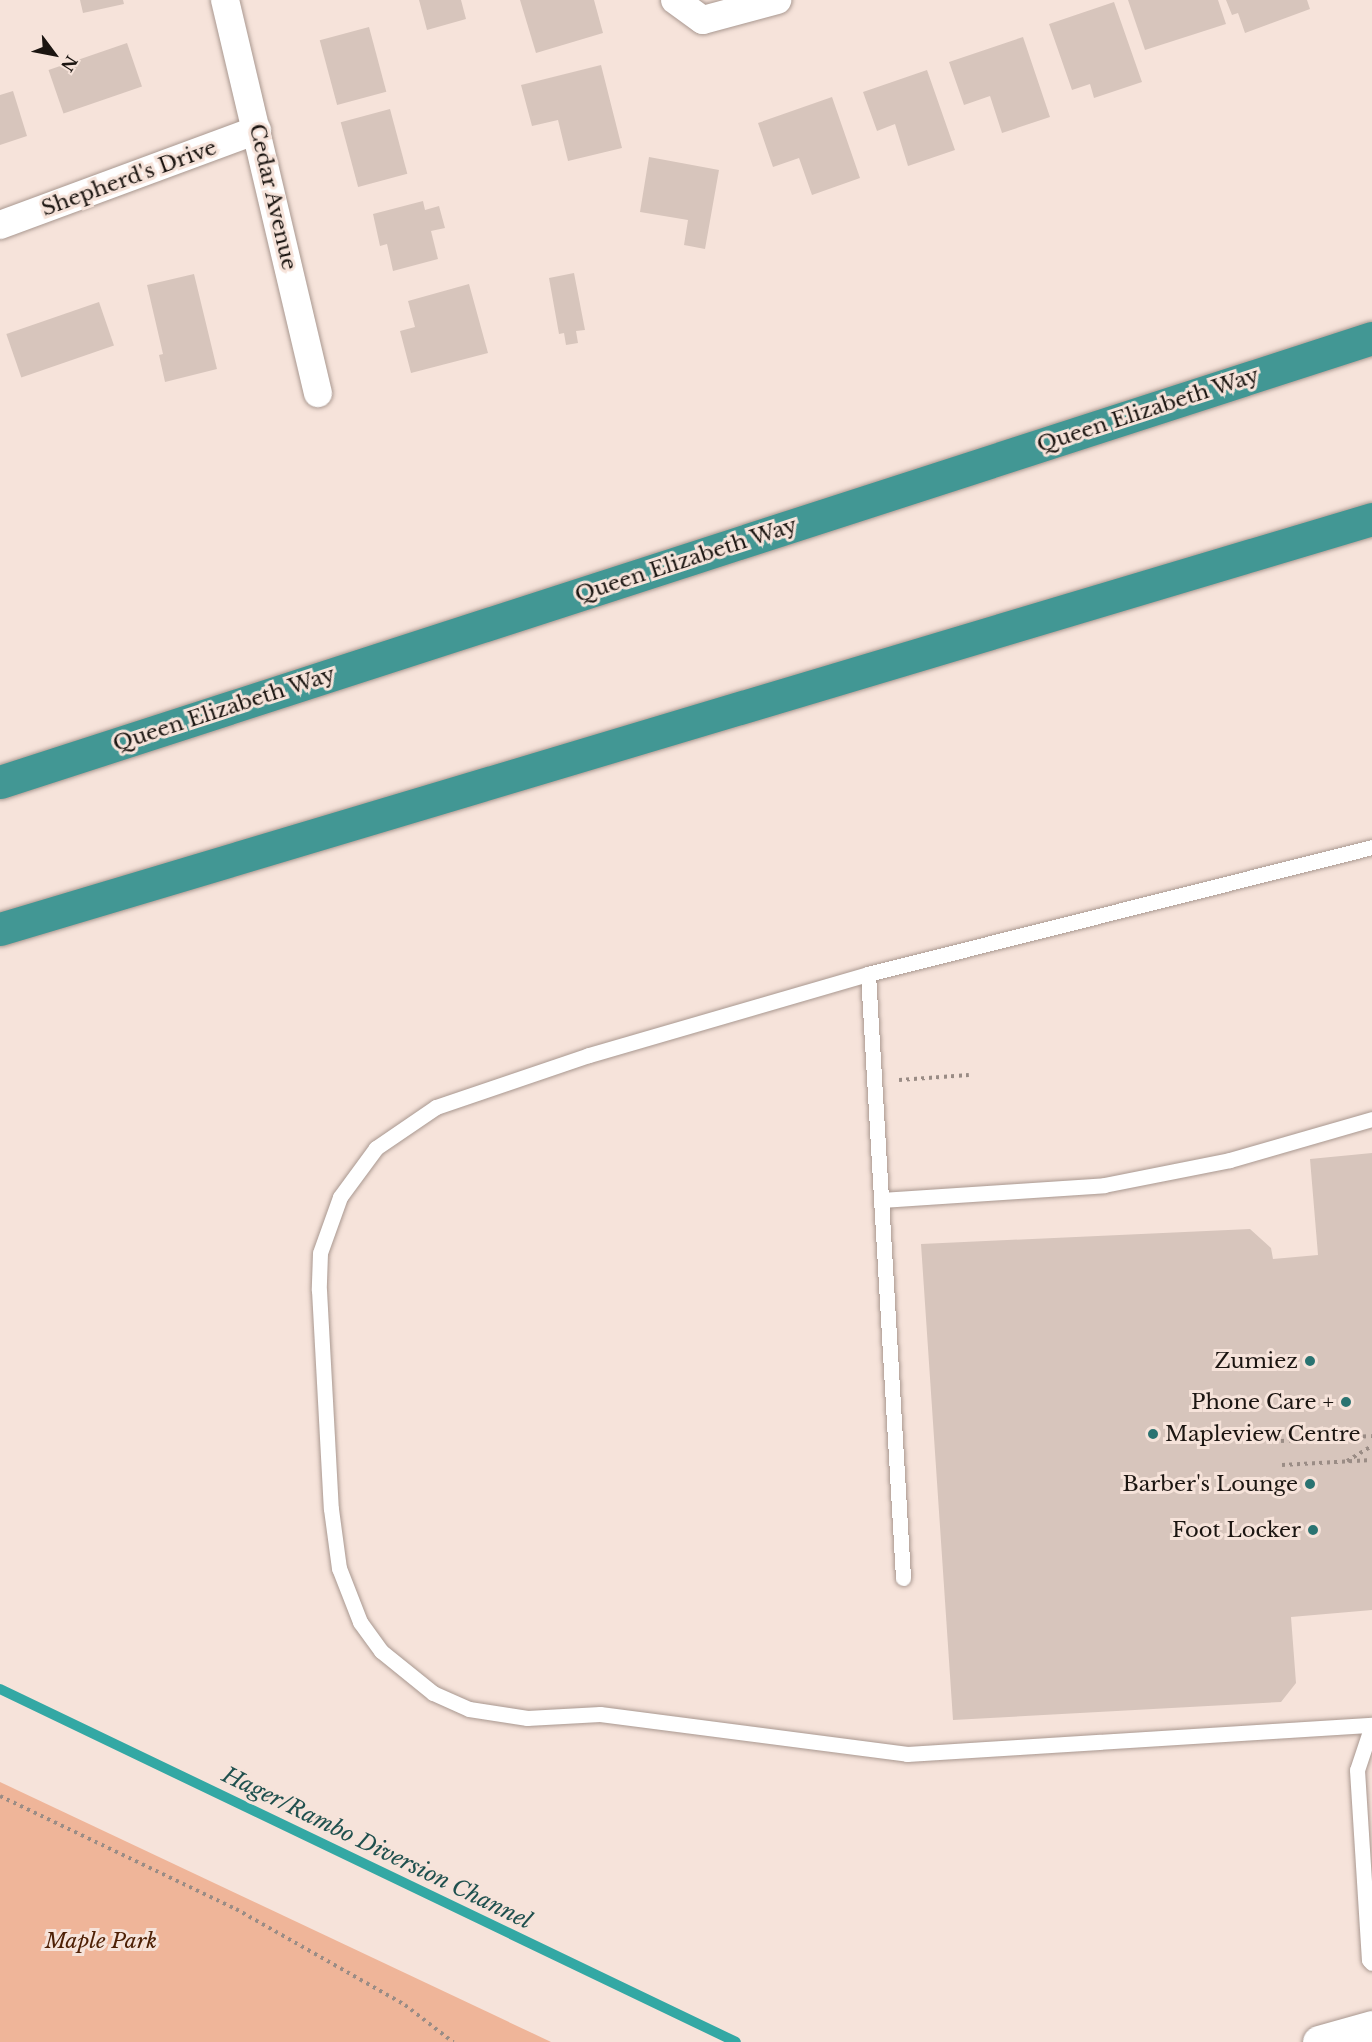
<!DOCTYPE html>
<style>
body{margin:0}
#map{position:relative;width:1372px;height:2042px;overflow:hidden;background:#f6e3da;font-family:"Libre Baskerville",serif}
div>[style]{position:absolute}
.green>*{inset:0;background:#efb599}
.stream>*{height:10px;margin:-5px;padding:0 5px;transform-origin:5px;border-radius:5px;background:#33a8a4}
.building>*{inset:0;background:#d7c5bc;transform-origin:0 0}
.path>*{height:4px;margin-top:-2px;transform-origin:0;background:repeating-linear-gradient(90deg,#9a8c85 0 3px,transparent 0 7.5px)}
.roads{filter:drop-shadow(0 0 2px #a99890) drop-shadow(0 0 2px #a99890)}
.service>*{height:15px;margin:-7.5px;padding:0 7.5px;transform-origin:7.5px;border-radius:7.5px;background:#fff}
.minor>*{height:28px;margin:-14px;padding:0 14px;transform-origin:14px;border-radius:14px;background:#fff}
.secondary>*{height:33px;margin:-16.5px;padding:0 16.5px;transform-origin:16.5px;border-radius:16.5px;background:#fff}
.motorway>*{height:33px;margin:-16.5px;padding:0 16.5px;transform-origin:16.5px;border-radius:16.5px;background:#429794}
.dots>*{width:16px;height:16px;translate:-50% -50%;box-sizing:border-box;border:3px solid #f6e3da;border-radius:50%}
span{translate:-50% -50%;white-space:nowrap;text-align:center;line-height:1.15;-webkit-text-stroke:6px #f6e3da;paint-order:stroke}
.street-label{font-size:21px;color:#1b1511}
.poi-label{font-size:21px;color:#1b1511}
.right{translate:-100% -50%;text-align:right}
.left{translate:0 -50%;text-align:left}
.park-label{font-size:21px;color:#4e2005;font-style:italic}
.water-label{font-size:22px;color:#1f504e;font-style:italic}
.north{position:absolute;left:24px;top:24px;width:60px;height:60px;-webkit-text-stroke:4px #f6e3da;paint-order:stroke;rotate:122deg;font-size:16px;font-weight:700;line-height:24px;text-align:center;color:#1b1511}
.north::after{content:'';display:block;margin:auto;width:21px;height:27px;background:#1b1511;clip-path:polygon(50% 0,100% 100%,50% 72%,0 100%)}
</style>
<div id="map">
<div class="green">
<div style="clip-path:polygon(0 1782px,549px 2041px,551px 2042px,0 2042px)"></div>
</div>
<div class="stream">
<div style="left:0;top:1689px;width:816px;rotate:25.62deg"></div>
</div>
<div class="building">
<div style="clip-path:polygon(80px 0,123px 0,124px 4px,83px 13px)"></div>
<div style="clip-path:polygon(419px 0,461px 0,466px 19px,427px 30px)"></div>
<div style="clip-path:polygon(520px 0,594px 0,603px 33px,536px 53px)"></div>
<div style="clip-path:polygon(1128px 0,1218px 0,1226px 24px,1145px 50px)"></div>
<div style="clip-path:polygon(1226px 0,1307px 0,1310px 9px,1245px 33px,1238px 13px,1232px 15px)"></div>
<div style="clip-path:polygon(1114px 2px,1142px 82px,1094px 98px,1090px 84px,1072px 90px,1049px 24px)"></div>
<div style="left:369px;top:27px;width:67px;height:51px;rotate:75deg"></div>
<div style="clip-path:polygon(1023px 37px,1050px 117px,1002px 133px,990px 96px,964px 105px,949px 62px)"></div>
<div style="left:127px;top:43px;width:46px;height:83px;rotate:71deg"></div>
<div style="clip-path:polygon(601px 65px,622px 148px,568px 161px,558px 120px,532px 126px,521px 85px)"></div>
<div style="clip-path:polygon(927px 70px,955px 150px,908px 166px,895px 124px,877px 131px,863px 92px)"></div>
<div style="clip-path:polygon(13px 91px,27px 136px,0 145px,0 95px)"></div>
<div style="clip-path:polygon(832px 97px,860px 178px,812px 195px,799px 158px,773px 167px,758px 123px)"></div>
<div style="left:390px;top:109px;width:67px;height:51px;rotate:75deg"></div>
<div style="clip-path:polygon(649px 157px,719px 170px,705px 249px,684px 245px,688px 220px,640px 212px)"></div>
<div style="clip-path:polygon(423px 201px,425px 210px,439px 206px,445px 228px,431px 231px,438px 259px,393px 271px,387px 244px,380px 246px,373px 214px)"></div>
<div style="clip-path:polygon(574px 273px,585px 330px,576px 331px,578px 343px,566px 345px,564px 333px,559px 334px,549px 278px)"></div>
<div style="clip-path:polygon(194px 274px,217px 369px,165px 382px,159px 355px,163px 354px,147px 285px)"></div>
<div style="clip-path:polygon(469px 284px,488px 353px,411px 373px,400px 331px,415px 327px,408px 301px)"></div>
<div style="left:99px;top:302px;width:46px;height:98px;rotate:71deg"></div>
<div style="clip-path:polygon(1372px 1153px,1372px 1610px,1291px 1617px,1296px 1683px,1281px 1702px,953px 1720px,921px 1244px,1250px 1229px,1271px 1248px,1273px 1259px,1318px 1255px,1310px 1159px)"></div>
</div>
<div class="path">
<div style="left:899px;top:1080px;width:70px;rotate:-4.1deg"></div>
<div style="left:1281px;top:1441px;width:91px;rotate:-3.1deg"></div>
<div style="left:1347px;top:1461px;width:29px;rotate:-31deg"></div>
<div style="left:1282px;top:1465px;width:90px;rotate:-3.2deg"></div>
<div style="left:0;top:1796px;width:262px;rotate:25.6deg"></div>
<div style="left:236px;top:1909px;width:194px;rotate:29.6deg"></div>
<div style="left:405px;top:2005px;width:61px;rotate:37.6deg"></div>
</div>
<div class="roads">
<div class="service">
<div style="left:1372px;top:847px;width:520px;rotate:165.86deg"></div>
<div style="left:868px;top:974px;width:291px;rotate:163.8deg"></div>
<div style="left:589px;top:1055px;width:162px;rotate:161.2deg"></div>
<div style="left:436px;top:1107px;width:73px;rotate:145.7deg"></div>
<div style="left:376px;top:1148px;width:61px;rotate:126.3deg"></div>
<div style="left:340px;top:1197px;width:59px;rotate:109.7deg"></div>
<div style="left:320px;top:1253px;width:37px;rotate:92deg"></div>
<div style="left:319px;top:1290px;width:219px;rotate:86.9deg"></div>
<div style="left:331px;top:1509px;width:60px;rotate:82.3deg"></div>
<div style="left:339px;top:1568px;width:58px;rotate:68.7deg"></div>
<div style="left:360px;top:1622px;width:36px;rotate:54deg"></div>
<div style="left:381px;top:1651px;width:67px;rotate:38.9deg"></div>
<div style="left:433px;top:1693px;width:39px;rotate:24deg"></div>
<div style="left:469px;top:1709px;width:59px;rotate:8.8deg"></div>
<div style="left:527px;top:1718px;width:73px;rotate:-3.1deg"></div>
<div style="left:600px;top:1714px;width:310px;rotate:7.4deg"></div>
<div style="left:907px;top:1754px;width:466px;rotate:-3.6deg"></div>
<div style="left:868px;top:974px;width:605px;rotate:86.68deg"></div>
<div style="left:881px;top:1200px;width:224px;rotate:-3.8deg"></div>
<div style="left:1104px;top:1185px;width:128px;rotate:-11.2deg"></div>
<div style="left:1230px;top:1160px;width:148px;rotate:-16.1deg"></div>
<div style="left:1372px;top:1725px;width:47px;rotate:108.4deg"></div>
<div style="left:1357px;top:1770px;width:190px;rotate:86.4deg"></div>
<div style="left:1369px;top:1960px;width:4px;rotate:45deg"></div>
</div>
<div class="minor">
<div style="left:225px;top:0;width:404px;rotate:76.7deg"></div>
<div style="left:675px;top:0;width:34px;rotate:36deg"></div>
<div style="left:703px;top:20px;width:77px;rotate:-15.1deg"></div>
<div style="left:0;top:225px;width:274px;rotate:-20.3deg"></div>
</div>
<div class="secondary">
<div style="left:1319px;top:2042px;width:55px;rotate:-15.8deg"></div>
</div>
<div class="motorway">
<div style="left:0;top:782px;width:1442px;rotate:-17.93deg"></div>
<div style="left:0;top:929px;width:1432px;rotate:-16.64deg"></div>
</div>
</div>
<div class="dots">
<div style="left:1310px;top:1361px;background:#2a7371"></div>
<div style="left:1346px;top:1402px;background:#2a7371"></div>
<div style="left:1153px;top:1434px;background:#2a7371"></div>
<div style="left:1310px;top:1484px;background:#2a7371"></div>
<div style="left:1313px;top:1530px;background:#2a7371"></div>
</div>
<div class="street-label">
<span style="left:129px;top:178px;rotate:-20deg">Shepherd's Drive</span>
<span style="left:273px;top:197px;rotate:77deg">Cedar Avenue</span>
<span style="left:1148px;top:410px;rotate:-18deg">Queen Elizabeth Way</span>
<span style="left:686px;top:560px;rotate:-18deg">Queen Elizabeth Way</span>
<span style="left:224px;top:709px;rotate:-18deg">Queen Elizabeth Way</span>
</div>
<div class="poi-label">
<span class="right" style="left:1298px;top:1361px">Zumiez</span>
<span class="right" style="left:1334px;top:1402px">Phone Care +</span>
<span class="left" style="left:1165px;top:1434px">Mapleview Centre</span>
<span class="right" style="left:1298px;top:1484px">Barber's Lounge</span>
<span class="right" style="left:1301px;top:1530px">Foot Locker</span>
</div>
<div class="park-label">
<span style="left:101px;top:1941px">Maple Park</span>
</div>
<div class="water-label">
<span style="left:377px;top:1848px;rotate:26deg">Hager/Rambo Diversion Channel</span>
</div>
<div class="north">N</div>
</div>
